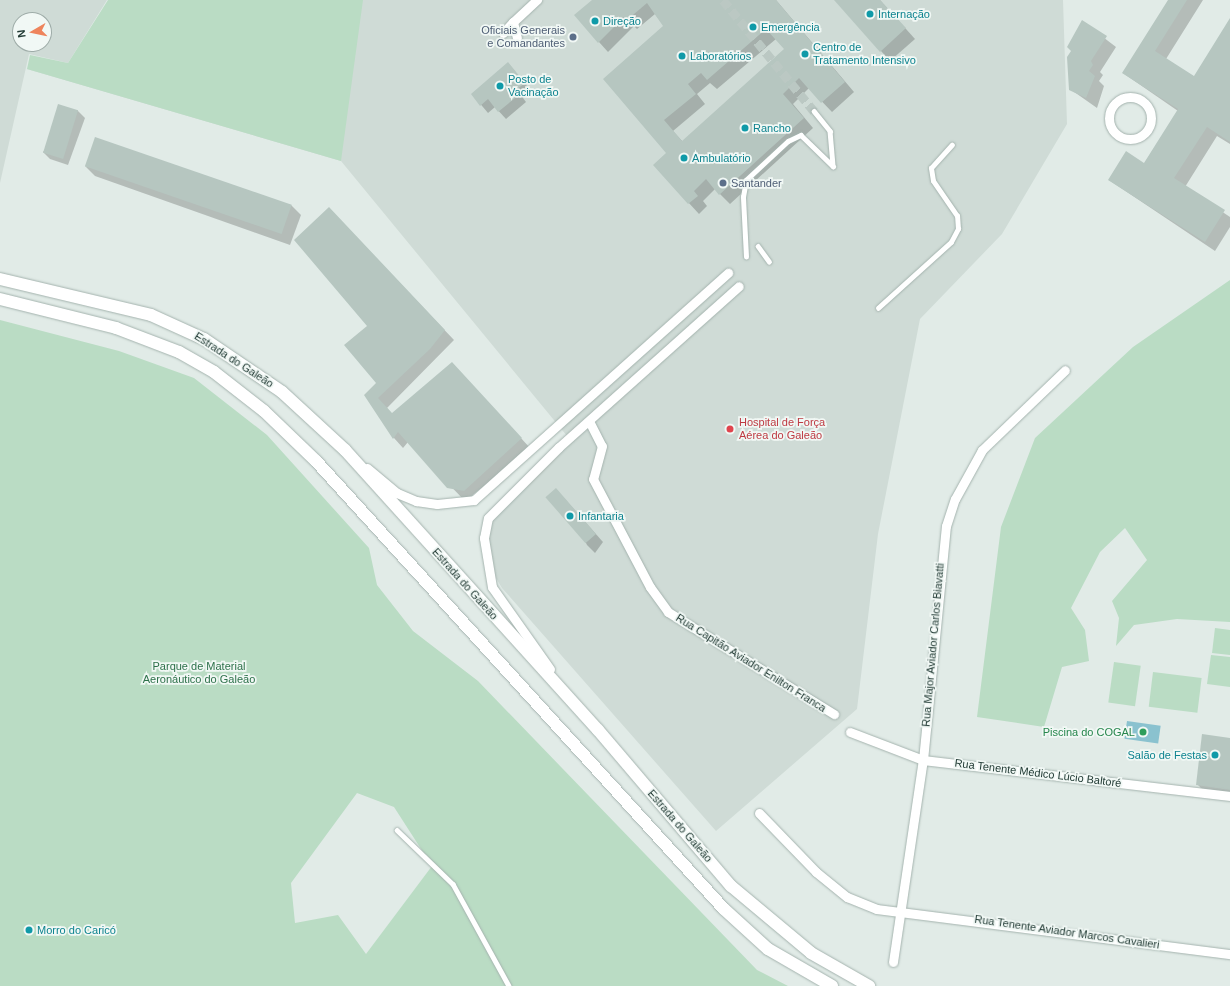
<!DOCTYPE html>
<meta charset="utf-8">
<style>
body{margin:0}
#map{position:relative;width:1230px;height:986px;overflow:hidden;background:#e1ebe7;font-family:Helvetica,sans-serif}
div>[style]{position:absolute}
.built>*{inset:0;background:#cfdbd6}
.green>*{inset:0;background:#badcc4;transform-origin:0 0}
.water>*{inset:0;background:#8ac2cf;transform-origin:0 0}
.shadow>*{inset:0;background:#0003}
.building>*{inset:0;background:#b6c6c0;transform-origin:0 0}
.street-tunnel>*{height:9px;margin-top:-4.5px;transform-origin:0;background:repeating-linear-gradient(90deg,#bbc8c3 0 9px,transparent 0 13.5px)}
.roads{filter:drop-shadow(0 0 1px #a4b3ae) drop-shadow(0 0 1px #a4b3ae)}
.lane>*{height:4.5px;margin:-2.25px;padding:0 2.25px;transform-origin:2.25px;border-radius:2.25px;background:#fff}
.street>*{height:9px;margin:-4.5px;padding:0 4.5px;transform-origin:4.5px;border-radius:4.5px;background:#fff}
.street>.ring{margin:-4.5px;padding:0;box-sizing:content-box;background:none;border:9px solid #fff;border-radius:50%}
.secondary>*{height:12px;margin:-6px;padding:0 6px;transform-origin:6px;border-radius:6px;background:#fff}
.dots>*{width:11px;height:11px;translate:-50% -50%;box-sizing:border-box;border:2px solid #f1f8f5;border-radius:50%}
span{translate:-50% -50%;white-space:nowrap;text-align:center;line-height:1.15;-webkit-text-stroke:3.5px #f1f8f5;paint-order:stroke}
.culture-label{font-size:11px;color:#0d838f}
.left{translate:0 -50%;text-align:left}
.right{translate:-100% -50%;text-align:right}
.service-label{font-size:11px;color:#4e5e75}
.street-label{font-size:11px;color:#223b35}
.health-label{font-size:11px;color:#be3a42}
.park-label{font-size:11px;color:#2d714a}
.leisure-label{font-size:11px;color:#27864d}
.north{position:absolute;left:12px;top:12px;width:40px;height:40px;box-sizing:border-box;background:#f1f8f5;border:1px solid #9eaca8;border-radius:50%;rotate:261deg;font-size:11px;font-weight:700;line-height:16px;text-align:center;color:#223b35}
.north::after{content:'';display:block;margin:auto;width:14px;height:18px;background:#ee845c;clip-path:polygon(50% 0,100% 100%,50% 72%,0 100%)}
</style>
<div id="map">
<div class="built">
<div style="clip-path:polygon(evenodd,0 0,107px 0,68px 63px,29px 54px,0 183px,0 0,20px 20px,44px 20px,44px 44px,20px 44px,20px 20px)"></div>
<div style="clip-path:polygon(109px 0,1063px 0,1067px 124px,1002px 234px,920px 319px,878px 534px,857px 709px,716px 831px,502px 588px,490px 568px,488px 542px,493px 520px,572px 442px,341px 161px,27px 69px,69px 64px)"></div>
</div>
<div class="green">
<div style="clip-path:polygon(108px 0,363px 0,341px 161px,27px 69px,30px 55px,68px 63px)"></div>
<div style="clip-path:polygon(1230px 280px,1230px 622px,1177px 619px,1134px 625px,1116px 646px,1119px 618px,1112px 601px,1147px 560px,1125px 528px,1100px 552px,1071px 608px,1085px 630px,1089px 661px,1062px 667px,1044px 727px,977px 717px,1001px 527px,1035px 438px,1133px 347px)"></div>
<div style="clip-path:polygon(evenodd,0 320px,119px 351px,194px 378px,267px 435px,369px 548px,377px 585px,413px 631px,478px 681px,757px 970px,788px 986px,0 986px,0 320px,357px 793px,394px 807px,432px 866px,366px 954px,338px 915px,295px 923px,291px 883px,357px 793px)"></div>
<div style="clip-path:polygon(1215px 628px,1230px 630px,1230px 655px,1212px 653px)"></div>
<div style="clip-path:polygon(1211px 655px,1230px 657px,1230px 687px,1207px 684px)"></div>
<div style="left:1114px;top:662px;width:27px;height:41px;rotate:8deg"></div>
<div style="left:1153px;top:672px;width:49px;height:35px;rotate:7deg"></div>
</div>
<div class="water">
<div style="left:1127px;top:721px;width:34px;height:18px;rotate:8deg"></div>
</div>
<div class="shadow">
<div style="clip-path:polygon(evenodd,603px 0,776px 0,854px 92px,832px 112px,809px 88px,793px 104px,813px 128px,730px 204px,715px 189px,703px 201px,707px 206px,699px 214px,654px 165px,667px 153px,604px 79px,664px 26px,655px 14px,637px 29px,634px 26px,608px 52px,599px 42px,603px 0,776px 39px,785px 49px,683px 142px,673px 131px,705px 104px,697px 94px,710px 83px,717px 89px,776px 39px)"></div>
<div style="clip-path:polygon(835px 0,880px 0,915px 39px,890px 61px)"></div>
<div style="clip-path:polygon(1169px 0,1203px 0,1166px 59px,1194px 77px,1230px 27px,1230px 144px,1217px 136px,1185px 187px,1230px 217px,1230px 227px,1215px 251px,1109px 180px,1144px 164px,1178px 111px,1123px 73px)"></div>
<div style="clip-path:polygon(1082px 21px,1116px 47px,1100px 72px,1103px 75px,1099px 81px,1104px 86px,1097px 108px,1070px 89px,1072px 51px)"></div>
<div style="clip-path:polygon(508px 63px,531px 91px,523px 98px,526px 102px,506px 119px,495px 107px,488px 113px,472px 94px)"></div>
<div style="clip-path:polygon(77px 110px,85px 118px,68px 165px,50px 159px,43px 152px)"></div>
<div style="clip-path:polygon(85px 166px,291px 205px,301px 215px,290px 245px,95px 176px)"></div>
<div style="clip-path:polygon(338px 218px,454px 340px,387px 408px,392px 414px,461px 373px,531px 449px,465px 501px,408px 442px,403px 448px,394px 438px,365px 395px,377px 383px,368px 326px)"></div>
<div style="clip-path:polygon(563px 497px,603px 542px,595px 553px,587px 545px)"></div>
<div style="clip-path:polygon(1230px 739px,1230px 798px,1207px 794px,1197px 784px)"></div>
</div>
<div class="building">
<div style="clip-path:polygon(evenodd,592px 0,776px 0,845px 82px,821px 103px,799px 78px,783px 94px,804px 118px,719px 195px,706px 179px,694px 191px,698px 196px,688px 204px,653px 165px,666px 153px,603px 79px,663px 26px,647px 3px,627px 20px,624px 17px,598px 43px,574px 15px,592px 0,766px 29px,784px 49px,682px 141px,664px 120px,696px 94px,688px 84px,701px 73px,707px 80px,766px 29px)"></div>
<div style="clip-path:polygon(834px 0,880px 0,906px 28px,880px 52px)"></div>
<div style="clip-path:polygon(1168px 0,1187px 0,1155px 51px,1194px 76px,1230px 18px,1230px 142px,1207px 127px,1174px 178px,1225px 210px,1205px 242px,1108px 180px,1126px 151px,1144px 163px,1178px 109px,1122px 73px)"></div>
<div style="clip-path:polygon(1082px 20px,1107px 36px,1091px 61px,1093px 65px,1089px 71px,1095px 76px,1086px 98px,1069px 90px,1067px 57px,1071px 51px,1067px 47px)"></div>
<div style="clip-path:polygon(508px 62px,525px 83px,516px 90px,520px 94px,498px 112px,488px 99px,480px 106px,471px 94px)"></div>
<div style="left:58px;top:104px;width:21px;height:51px;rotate:17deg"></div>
<div style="left:95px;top:137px;width:208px;height:31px;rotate:19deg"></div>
<div style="clip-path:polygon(329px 207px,445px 330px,430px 349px,378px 398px,392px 413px,452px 362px,522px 438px,464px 491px,447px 488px,398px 432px,393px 439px,364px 395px,376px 383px,344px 345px,367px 326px,294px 240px)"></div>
<div style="left:556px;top:488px;width:61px;height:14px;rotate:49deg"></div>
<div style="clip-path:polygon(1202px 734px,1230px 738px,1230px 790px,1196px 785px)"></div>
</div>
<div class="street-tunnel">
<div style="left:723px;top:0;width:144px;rotate:50.7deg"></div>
</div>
<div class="roads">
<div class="lane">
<div style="left:814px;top:111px;width:26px;rotate:51deg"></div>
<div style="left:830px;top:131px;width:35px;rotate:85deg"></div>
<div style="left:758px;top:246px;width:19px;rotate:54deg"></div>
<div style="left:746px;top:257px;width:60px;rotate:-92.9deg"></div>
<div style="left:743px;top:197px;width:17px;rotate:-80deg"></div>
<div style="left:746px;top:180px;width:57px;rotate:-42.9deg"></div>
<div style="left:788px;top:141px;width:14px;rotate:-25deg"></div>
<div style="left:801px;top:135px;width:45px;rotate:44.1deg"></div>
<div style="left:878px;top:308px;width:98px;rotate:-42.1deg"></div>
<div style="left:951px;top:242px;width:15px;rotate:-62deg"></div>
<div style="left:958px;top:229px;width:13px;rotate:-94deg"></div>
<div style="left:957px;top:216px;width:42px;rotate:-124.4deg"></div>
<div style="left:933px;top:181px;width:13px;rotate:-99deg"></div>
<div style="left:931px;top:168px;width:31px;rotate:-48deg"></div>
<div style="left:397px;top:830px;width:78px;rotate:44deg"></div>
<div style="left:453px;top:884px;width:116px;rotate:61.2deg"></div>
</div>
<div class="street">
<div style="left:513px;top:22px;width:33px;rotate:-43deg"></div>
<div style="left:503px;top:33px;width:15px;rotate:-48deg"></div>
<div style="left:513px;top:22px;width:16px;rotate:76deg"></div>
<div class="ring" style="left:1109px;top:97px;width:33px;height:33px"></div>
<div style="left:589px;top:421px;width:28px;rotate:63deg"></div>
<div style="left:602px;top:446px;width:34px;rotate:105deg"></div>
<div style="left:593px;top:479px;width:122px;rotate:62.2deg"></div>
<div style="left:650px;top:587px;width:31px;rotate:54deg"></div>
<div style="left:668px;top:612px;width:195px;rotate:31.6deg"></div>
<div style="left:367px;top:468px;width:39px;rotate:40deg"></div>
<div style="left:397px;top:493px;width:21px;rotate:23deg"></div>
<div style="left:416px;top:501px;width:21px;rotate:8deg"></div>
<div style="left:437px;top:504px;width:37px;rotate:-6deg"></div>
<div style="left:474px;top:500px;width:341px;rotate:-41.8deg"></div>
<div style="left:550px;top:669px;width:100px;rotate:-125.3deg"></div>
<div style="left:492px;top:587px;width:50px;rotate:-99.3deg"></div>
<div style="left:484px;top:538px;width:20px;rotate:-79deg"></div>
<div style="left:488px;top:518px;width:100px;rotate:-45deg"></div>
<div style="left:559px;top:447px;width:241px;rotate:-41.8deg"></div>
<div style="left:850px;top:732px;width:78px;rotate:21deg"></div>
<div style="left:923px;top:760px;width:309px;rotate:6.7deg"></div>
<div style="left:759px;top:813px;width:82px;rotate:46deg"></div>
<div style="left:816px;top:872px;width:40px;rotate:39deg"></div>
<div style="left:847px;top:897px;width:32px;rotate:22deg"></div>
<div style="left:877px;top:909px;width:356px;rotate:7.3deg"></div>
<div style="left:893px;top:962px;width:204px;rotate:-81.6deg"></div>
<div style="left:923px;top:760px;width:235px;rotate:-84.4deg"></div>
<div style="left:946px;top:526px;width:28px;rotate:-72deg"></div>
<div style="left:955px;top:499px;width:56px;rotate:-61.1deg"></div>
<div style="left:982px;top:450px;width:115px;rotate:-43.9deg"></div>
</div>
<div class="secondary">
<div style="left:0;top:279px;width:155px;rotate:13.4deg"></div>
<div style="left:151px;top:315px;width:58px;rotate:24.4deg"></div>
<div style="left:204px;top:339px;width:94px;rotate:34.2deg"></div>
<div style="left:282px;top:392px;width:86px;rotate:42.6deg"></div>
<div style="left:345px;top:450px;width:377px;rotate:47.9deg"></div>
<div style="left:598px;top:730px;width:205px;rotate:49.6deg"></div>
<div style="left:731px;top:886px;width:104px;rotate:39.9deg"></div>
<div style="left:811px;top:953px;width:67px;rotate:29.6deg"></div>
<div style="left:0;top:299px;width:120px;rotate:14deg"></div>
<div style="left:116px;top:328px;width:67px;rotate:20.9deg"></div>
<div style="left:179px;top:352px;width:40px;rotate:29.7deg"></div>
<div style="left:214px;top:372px;width:63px;rotate:38deg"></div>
<div style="left:264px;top:411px;width:72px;rotate:43.9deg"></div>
<div style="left:316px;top:461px;width:606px;rotate:47.68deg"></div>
<div style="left:724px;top:909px;width:59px;rotate:42.3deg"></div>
<div style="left:768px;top:949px;width:74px;rotate:30deg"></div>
</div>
</div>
<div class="dots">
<div style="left:870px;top:14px;background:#0f9aa8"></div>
<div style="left:595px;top:21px;background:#0f9aa8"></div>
<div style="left:753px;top:27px;background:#0f9aa8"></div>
<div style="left:573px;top:37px;background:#5c6f8a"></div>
<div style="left:805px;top:54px;background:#0f9aa8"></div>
<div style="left:682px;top:56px;background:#0f9aa8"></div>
<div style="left:500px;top:86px;background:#0f9aa8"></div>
<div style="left:745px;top:128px;background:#0f9aa8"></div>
<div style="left:684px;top:158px;background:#0f9aa8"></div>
<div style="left:723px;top:183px;background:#5c6f8a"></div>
<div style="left:730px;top:429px;background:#e0444e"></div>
<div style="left:570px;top:516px;background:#0f9aa8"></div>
<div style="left:1143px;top:732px;background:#2e9e5b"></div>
<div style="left:1215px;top:755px;background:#0f9aa8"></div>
<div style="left:29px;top:930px;background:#0f9aa8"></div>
</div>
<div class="culture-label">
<span class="left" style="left:878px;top:14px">Internação</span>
<span class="left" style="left:603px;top:21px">Direção</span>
<span class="left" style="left:761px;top:27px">Emergência</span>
<span class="left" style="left:813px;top:54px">Centro de<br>Tratamento Intensivo</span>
<span class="left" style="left:690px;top:56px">Laboratórios</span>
<span class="left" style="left:508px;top:86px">Posto de<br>Vacinação</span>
<span class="left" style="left:753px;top:128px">Rancho</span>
<span class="left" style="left:692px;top:158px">Ambulatório</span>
<span class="left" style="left:578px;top:516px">Infantaria</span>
<span class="right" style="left:1207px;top:755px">Salão de Festas</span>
<span class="left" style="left:37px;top:930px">Morro do Caricó</span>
</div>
<div class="service-label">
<span class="right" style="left:565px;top:37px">Oficiais Generais<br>e Comandantes</span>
<span class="left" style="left:731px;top:183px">Santander</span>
</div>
<div class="street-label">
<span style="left:234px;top:360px;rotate:33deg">Estrada do Galeão</span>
<span style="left:465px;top:584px;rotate:48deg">Estrada do Galeão</span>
<span style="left:933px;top:645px;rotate:-85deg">Rua Major Aviador Carlos Biavatti</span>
<span style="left:751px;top:663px;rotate:32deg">Rua Capitão Aviador Enilton Franca</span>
<span style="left:1038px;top:773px;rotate:7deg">Rua Tenente Médico Lúcio Baltoré</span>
<span style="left:680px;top:826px;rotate:49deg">Estrada do Galeão</span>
<span style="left:1067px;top:932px;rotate:8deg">Rua Tenente Aviador Marcos Cavalieri</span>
</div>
<div class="health-label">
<span class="left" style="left:739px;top:429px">Hospital de Força<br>Aérea do Galeão</span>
</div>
<div class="park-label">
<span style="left:199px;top:673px">Parque de Material<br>Aeronáutico do Galeão</span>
</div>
<div class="leisure-label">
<span class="right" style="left:1135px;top:732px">Piscina do COGAL</span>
</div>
<div class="north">N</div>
</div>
